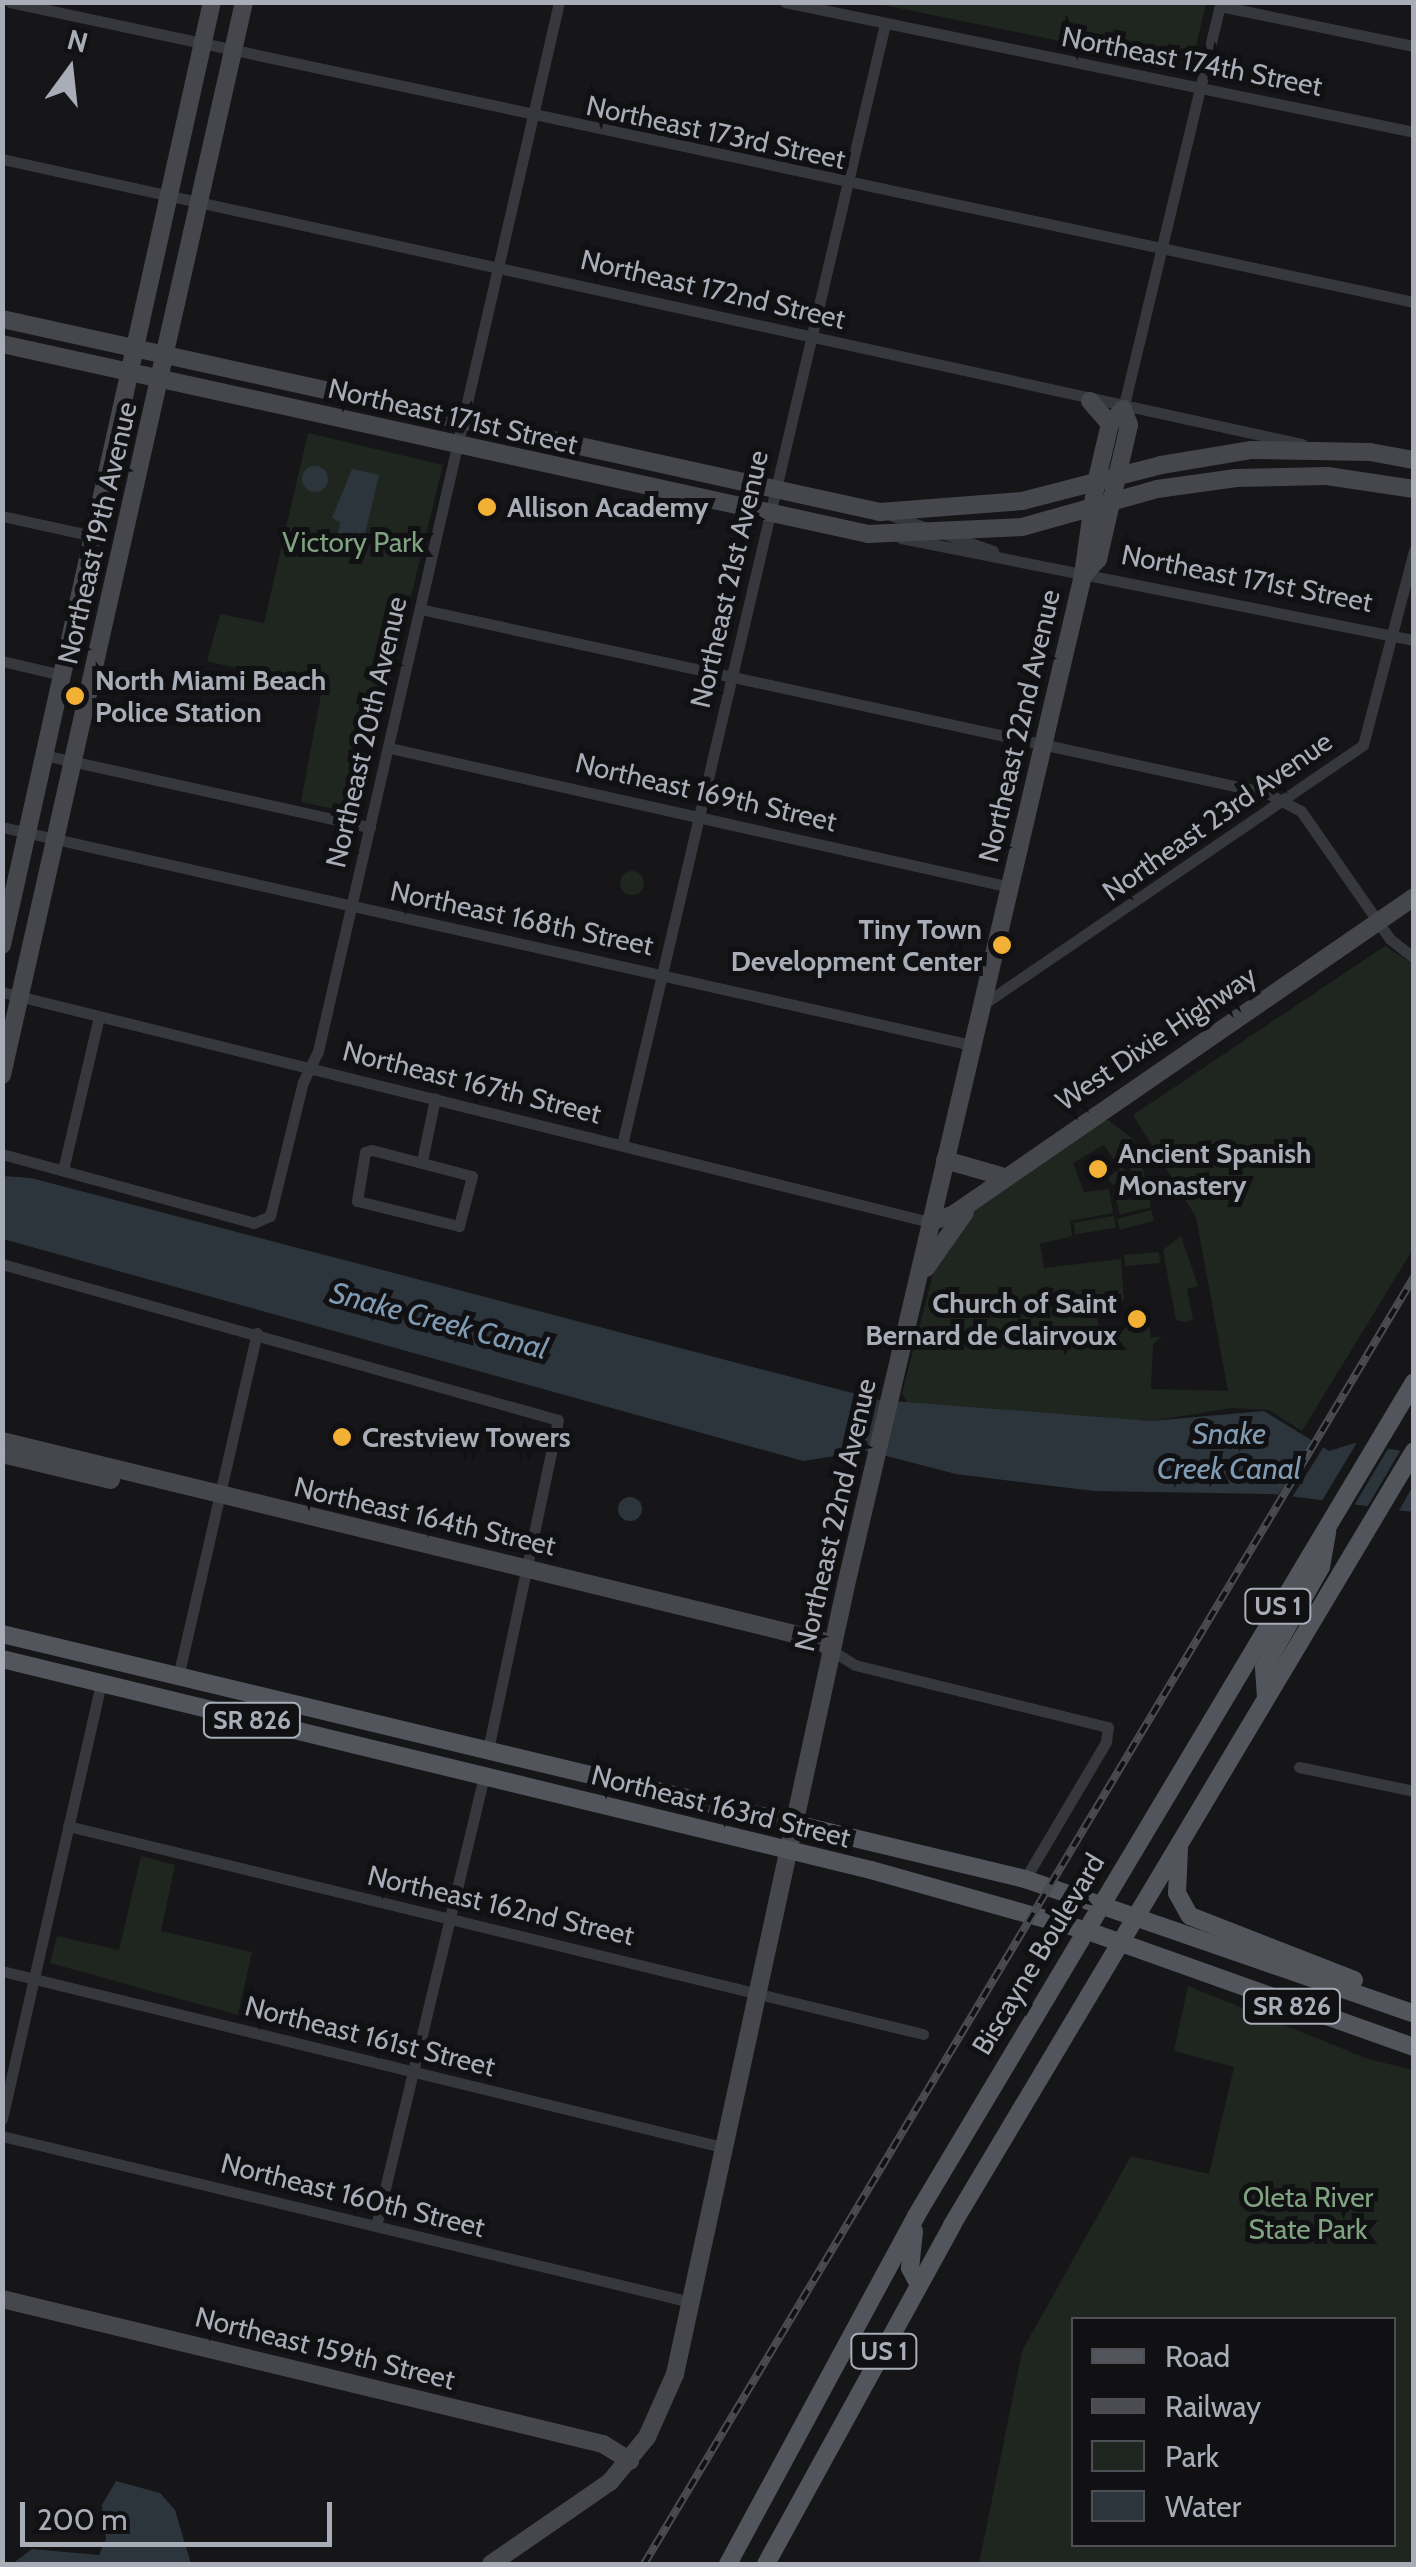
<!DOCTYPE html>
<style>
body{margin:0}
#map{position:relative;width:1416px;height:2567px;overflow:hidden;background:#161618;font-family:Cabin,sans-serif}
div>[style]{position:absolute}
.green>*{inset:0;background:#1e261f;transform-origin:0 0}
.round{border-radius:50%}
.water>*{inset:0;background:#2c353c}
.pier>*{inset:0;background:#161618;transform-origin:0 0}
.street>*{height:11px;margin:-5.5px;padding:0 5.5px;transform-origin:5.5px;border-radius:5.5px;background:#37383d}
.secondary>*{height:18px;margin:-9px;padding:0 9px;transform-origin:9px;border-radius:9px;background:#45474d}
.primary>*{height:18px;margin:-9px;padding:0 9px;transform-origin:9px;border-radius:9px;background:#53555c}
.rail>*{height:8px;margin-top:-4px;transform-origin:0;background:repeating-linear-gradient(90deg,#111113 0 11px,#4a4c52 0 22px);box-sizing:border-box;border-block:2px solid #4a4c52}
.dots>*{width:28px;height:28px;translate:-50% -50%;box-sizing:border-box;border:5px solid #111113;border-radius:50%}
span{translate:-50% -50%;white-space:nowrap;text-align:center;line-height:1.15;-webkit-text-stroke:10px #111113;paint-order:stroke}
.shield-label span{padding:2px 8px;background:#111113;border:2px solid;border-radius:8px;-webkit-text-stroke-width:0}
.shield-label{font-size:25px;color:#a8adb8;font-weight:700}
.street-label{font-size:28px;color:#a8adb8}
.poi-label{font-size:28px;color:#a8adb8;font-weight:700}
.left{translate:0 -50%;text-align:left}
.right{translate:-100% -50%;text-align:right}
.park-label{font-size:28px;color:#7fa381}
.water-label{font-size:30px;color:#7f9bb3;font-style:italic}
.frame{position:absolute;inset:0;border:5px solid #a8adb8;pointer-events:none}
.legend{position:absolute;left:1071px;top:2317px;width:325px;height:230px;box-sizing:border-box;background:#111113;border:2px solid #4d4f55;margin:0;padding:12px 18px;list-style:none;font-size:30px;color:#a8adb8}
.legend li{display:flex;align-items:center;gap:20px;height:50px}
.legend b{width:50px;border:2px solid #4d4f55}
.north{position:absolute;left:20px;top:20px;width:100px;height:100px;-webkit-text-stroke:8px #111113;paint-order:stroke;rotate:15deg;font-size:28px;font-weight:700;line-height:40px;text-align:center;color:#a8adb8}
.north::after{content:'';display:block;margin:auto;width:35px;height:45px;background:#a8adb8;clip-path:polygon(50% 0,100% 100%,50% 72%,0 100%)}
.scale{position:absolute;left:20px;top:2502px;width:312px;height:45px;box-sizing:border-box;border:5px solid #a8adb8;border-top:0;padding-left:12px;font-size:30px;line-height:35px;white-space:nowrap;color:#a8adb8;-webkit-text-stroke:8px #111113;paint-order:stroke}
</style>
<div id="map">
<div class="green">
<div style="clip-path:polygon(874px 3px,1206px 3px,1191px 68px)"></div>
<div style="clip-path:polygon(308px 433px,443px 465px,358px 814px,301px 802px,322px 689px,207px 661px,220px 614px,264px 623px)"></div>
<div class="round" style="left:620px;top:871px;width:24px;height:24px"></div>
<div style="clip-path:polygon(1385px 946px,1413px 964px,1413px 1249px,1302px 1431px,1269px 1410px,1232px 1408px,1151px 1421px,909px 1405px,902px 1393px,935px 1267px,972px 1210px,1104px 1117px,1133px 1139px,1146px 1179px,1137px 1180px,1126px 1162px,1121px 1167px,1134px 1181px,1112px 1184px,1107px 1178px,1120px 1169px,1104px 1145px,1073px 1163px,1084px 1192px,1109px 1189px,1113px 1213px,1070px 1221px,1072px 1236px,1040px 1244px,1044px 1268px,1121px 1259px,1124px 1300px,1095px 1306px,1099px 1328px,1149px 1325px,1151px 1338px,1162px 1336px,1153px 1344px,1151px 1389px,1228px 1391px,1196px 1217px,1133px 1115px)"></div>
<div style="left:1145px;top:1182px;width:26px;height:32px;rotate:77deg"></div>
<div style="left:1151px;top:1210px;width:11px;height:35px;rotate:75deg"></div>
<div style="left:1114px;top:1216px;width:12px;height:41px;rotate:81deg"></div>
<div style="clip-path:polygon(1181px 1236px,1198px 1286px,1187px 1289px,1193px 1320px,1185px 1322px,1176px 1320px,1163px 1250px)"></div>
<div style="left:1159px;top:1252px;width:11px;height:35px;rotate:85deg"></div>
<div style="clip-path:polygon(141px 1856px,175px 1865px,161px 1931px,252px 1952px,238px 2015px,50px 1963px,57px 1936px,119px 1950px)"></div>
<div style="clip-path:polygon(evenodd,1188px 1986px,1368px 2059px,1413px 2070px,1413px 2564px,979px 2564px,1022px 2351px,1131px 2156px,1209px 2174px,1234px 2067px,1174px 2051px,1188px 1986px,1074px 2320px,1394px 2320px,1394px 2544px,1074px 2544px,1074px 2320px)"></div>
</div>
<div class="water">
<div class="round" style="left:302px;top:466px;width:26px;height:26px"></div>
<div style="clip-path:polygon(352px 469px,379px 475px,361px 551px,336px 545px,340px 522px,332px 518px)"></div>
<div style="clip-path:polygon(2px 1176px,31px 1178px,879px 1400px,1151px 1421px,1264px 1411px,1329px 1451px,1355px 1443px,1413px 1453px,1413px 1512px,1273px 1494px,1094px 1491px,956px 1474px,867px 1451px,803px 1461px,3px 1239px)"></div>
<div class="round" style="left:618px;top:1497px;width:24px;height:24px"></div>
<div style="clip-path:polygon(116px 2481px,160px 2493px,175px 2510px,191px 2564px,12px 2564px,32px 2549px,99px 2555px,106px 2539px,102px 2505px)"></div>
</div>
<div class="pier">
<div style="left:1315px;top:1436px;width:13px;height:74px;rotate:32deg"></div>
<div style="clip-path:polygon(1359px 1439px,1391px 1444px,1353px 1507px,1320px 1504px)"></div>
<div style="clip-path:polygon(1403px 1446px,1414px 1448px,1413px 1486px,1397px 1514px,1366px 1509px)"></div>
</div>
<div class="street">
<div style="left:10px;top:2px;width:1436px;rotate:12.06deg"></div>
<div style="left:785px;top:2px;width:642px;rotate:11.68deg"></div>
<div style="left:2px;top:159px;width:1331px;rotate:12.37deg"></div>
<div style="left:1123px;top:409px;width:415px;rotate:-76.5deg"></div>
<div style="left:1220px;top:6px;width:198px;rotate:11.7deg"></div>
<div style="left:888px;top:514px;width:41px;rotate:19.7deg"></div>
<div style="left:2px;top:516px;width:93px;rotate:12.4deg"></div>
<div style="left:945px;top:534px;width:51px;rotate:19.5deg"></div>
<div style="left:901px;top:538px;width:523px;rotate:11.25deg"></div>
<div style="left:420px;top:609px;width:867px;rotate:12.26deg"></div>
<div style="left:1267px;top:793px;width:38px;rotate:28deg"></div>
<div style="left:1301px;top:811px;width:156px;rotate:55.2deg"></div>
<div style="left:1390px;top:939px;width:31px;rotate:38deg"></div>
<div style="left:2px;top:661px;width:62px;rotate:13.1deg"></div>
<div style="left:390px;top:748px;width:635px;rotate:12.64deg"></div>
<div style="left:44px;top:755px;width:334px;rotate:12.5deg"></div>
<div style="left:2px;top:827px;width:994px;rotate:12.67deg"></div>
<div style="left:2px;top:992px;width:956px;rotate:13.92deg"></div>
<div style="left:982px;top:1005px;width:461px;rotate:-34.3deg"></div>
<div style="left:1363px;top:745px;width:201px;rotate:-75.3deg"></div>
<div style="left:622px;top:1145px;width:1151px;rotate:-76.8deg"></div>
<div style="left:372px;top:1150px;width:103px;rotate:14.6deg"></div>
<div style="left:472px;top:1176px;width:52px;rotate:104.6deg"></div>
<div style="left:459px;top:1226px;width:105px;rotate:-166.2deg"></div>
<div style="left:357px;top:1201px;width:50px;rotate:-80.7deg"></div>
<div style="left:365px;top:1152px;width:7px;rotate:-16deg"></div>
<div style="left:2px;top:1154px;width:261px;rotate:15.3deg"></div>
<div style="left:254px;top:1223px;width:17px;rotate:-24deg"></div>
<div style="left:270px;top:1216px;width:138px;rotate:-76.2deg"></div>
<div style="left:303px;top:1082px;width:34px;rotate:-64deg"></div>
<div style="left:318px;top:1051px;width:1076px;rotate:-77.06deg"></div>
<div style="left:422px;top:1161px;width:64px;rotate:-78.3deg"></div>
<div style="left:63px;top:1170px;width:157px;rotate:-76.8deg"></div>
<div style="left:2px;top:1264px;width:577px;rotate:15.67deg"></div>
<div style="left:558px;top:1420px;width:340px;rotate:102deg"></div>
<div style="left:831px;top:1650px;width:28px;rotate:32deg"></div>
<div style="left:855px;top:1665px;width:260px;rotate:13.8deg"></div>
<div style="left:1108px;top:1727px;width:15px;rotate:98deg"></div>
<div style="left:1106px;top:1742px;width:159px;rotate:120.6deg"></div>
<div style="left:178px;top:1677px;width:353px;rotate:-77.1deg"></div>
<div style="left:1299px;top:1767px;width:117px;rotate:11.8deg"></div>
<div style="left:68px;top:1826px;width:880px;rotate:13.67deg"></div>
<div style="left:2px;top:1971px;width:745px;rotate:13.74deg"></div>
<div style="left:2px;top:2119px;width:447px;rotate:-77.2deg"></div>
<div style="left:2px;top:2136px;width:709px;rotate:13.55deg"></div>
<div style="left:376px;top:2226px;width:462px;rotate:-76.5deg"></div>
</div>
<div class="secondary">
<div style="left:2px;top:319px;width:899px;rotate:12.4deg"></div>
<div style="left:880px;top:512px;width:142px;rotate:-4.4deg"></div>
<div style="left:1022px;top:501px;width:144px;rotate:-14.5deg"></div>
<div style="left:1161px;top:465px;width:92px;rotate:-9.4deg"></div>
<div style="left:1252px;top:450px;width:118px;rotate:1deg"></div>
<div style="left:1370px;top:452px;width:45px;rotate:10.3deg"></div>
<div style="left:2px;top:344px;width:887px;rotate:12.37deg"></div>
<div style="left:868px;top:534px;width:154px;rotate:-2.6deg"></div>
<div style="left:1022px;top:527px;width:140px;rotate:-15.7deg"></div>
<div style="left:1157px;top:489px;width:80px;rotate:-7.9deg"></div>
<div style="left:1236px;top:478px;width:91px;rotate:-1.3deg"></div>
<div style="left:1327px;top:476px;width:88px;rotate:8.5deg"></div>
<div style="left:1090px;top:401px;width:30px;rotate:49deg"></div>
<div style="left:2px;top:945px;width:966px;rotate:-77.45deg"></div>
<div style="left:2px;top:1075px;width:1100px;rotate:-77.29deg"></div>
<div style="left:945px;top:1160px;width:58px;rotate:15.9deg"></div>
<div style="left:930px;top:1222px;width:25px;rotate:-18deg"></div>
<div style="left:954px;top:1214px;width:559px;rotate:-34.57deg"></div>
<div style="left:926px;top:1268px;width:68px;rotate:-55.1deg"></div>
<div style="left:2px;top:1441px;width:719px;rotate:13.67deg"></div>
<div style="left:701px;top:1611px;width:125px;rotate:13.9deg"></div>
<div style="left:822px;top:1641px;width:13px;rotate:45deg"></div>
<div style="left:2px;top:1454px;width:112px;rotate:13.4deg"></div>
<div style="left:2px;top:2299px;width:618px;rotate:13.56deg"></div>
<div style="left:603px;top:2444px;width:32px;rotate:32deg"></div>
<div style="left:491px;top:2564px;width:145px;rotate:-34.6deg"></div>
<div style="left:610px;top:2482px;width:58px;rotate:-50.6deg"></div>
<div style="left:647px;top:2437px;width:69px;rotate:-66deg"></div>
<div style="left:675px;top:2374px;width:807px;rotate:-77.77deg"></div>
<div style="left:846px;top:1585px;width:1037px;rotate:-76.79deg"></div>
<div style="left:1083px;top:575px;width:93px;rotate:-82deg"></div>
<div style="left:1096px;top:483px;width:61px;rotate:-76.7deg"></div>
<div style="left:1110px;top:424px;width:20px;rotate:-49deg"></div>
<div style="left:1123px;top:409px;width:17px;rotate:69deg"></div>
<div style="left:1129px;top:425px;width:138px;rotate:103deg"></div>
<div style="left:1098px;top:559px;width:22px;rotate:133deg"></div>
</div>
<div class="primary">
<div style="left:2px;top:1634px;width:1052px;rotate:13.47deg"></div>
<div style="left:1025px;top:1879px;width:412px;rotate:19.1deg"></div>
<div style="left:2px;top:1659px;width:894px;rotate:13.65deg"></div>
<div style="left:871px;top:1870px;width:222px;rotate:15.7deg"></div>
<div style="left:1085px;top:1930px;width:349px;rotate:19.6deg"></div>
<div style="left:1266px;top:1697px;width:29px;rotate:-94deg"></div>
<div style="left:1264px;top:1668px;width:116px;rotate:-60.6deg"></div>
<div style="left:1321px;top:1567px;width:36px;rotate:-80deg"></div>
<div style="left:1179px;top:1848px;width:45px;rotate:92.5deg"></div>
<div style="left:1177px;top:1893px;width:26px;rotate:61deg"></div>
<div style="left:1190px;top:1916px;width:176px;rotate:21.3deg"></div>
<div style="left:914px;top:2231px;width:37px;rotate:96deg"></div>
<div style="left:910px;top:2268px;width:19px;rotate:62deg"></div>
<div style="left:728px;top:2564px;width:396px;rotate:-61.6deg"></div>
<div style="left:916px;top:2216px;width:971px;rotate:-59.16deg"></div>
<div style="left:766px;top:2564px;width:387px;rotate:-61.2deg"></div>
<div style="left:952px;top:2225px;width:901px;rotate:-59.17deg"></div>
</div>
<div class="rail">
<div style="left:644px;top:2564px;width:1500px;rotate:-59.11deg"></div>
</div>
<div class="dots">
<div style="left:487px;top:507px;background:#f2b134"></div>
<div style="left:75px;top:696px;background:#f2b134"></div>
<div style="left:1002px;top:945px;background:#f2b134"></div>
<div style="left:1098px;top:1169px;background:#f2b134"></div>
<div style="left:1137px;top:1319px;background:#f2b134"></div>
<div style="left:342px;top:1437px;background:#f2b134"></div>
</div>
<div class="shield-label">
<span style="left:1278px;top:1606px">US 1</span>
<span style="left:252px;top:1720px">SR 826</span>
<span style="left:1292px;top:2006px">SR 826</span>
<span style="left:884px;top:2351px">US 1</span>
</div>
<div class="street-label">
<span style="left:1192px;top:61px;rotate:11deg">Northeast 174th Street</span>
<span style="left:716px;top:132px;rotate:12deg">Northeast 173rd Street</span>
<span style="left:713px;top:289px;rotate:13deg">Northeast 172nd Street</span>
<span style="left:453px;top:416px;rotate:13deg">Northeast 171st Street</span>
<span style="left:97px;top:533px;rotate:-77deg">Northeast 19th Avenue</span>
<span style="left:1247px;top:578px;rotate:11deg">Northeast 171st Street</span>
<span style="left:729px;top:579px;rotate:-77deg">Northeast 21st Avenue</span>
<span style="left:1019px;top:726px;rotate:-77deg">Northeast 22nd Avenue</span>
<span style="left:366px;top:732px;rotate:-77deg">Northeast 20th Avenue</span>
<span style="left:706px;top:792px;rotate:13deg">Northeast 169th Street</span>
<span style="left:1217px;top:816px;rotate:-35deg">Northeast 23rd Avenue</span>
<span style="left:522px;top:918px;rotate:12deg">Northeast 168th Street</span>
<span style="left:1156px;top:1038px;rotate:-34deg">West Dixie Highway</span>
<span style="left:472px;top:1082px;rotate:14deg">Northeast 167th Street</span>
<span style="left:835px;top:1515px;rotate:-77deg">Northeast 22nd Avenue</span>
<span style="left:425px;top:1516px;rotate:13deg">Northeast 164th Street</span>
<span style="left:721px;top:1806px;rotate:14deg">Northeast 163rd Street</span>
<span style="left:501px;top:1905px;rotate:13deg">Northeast 162nd Street</span>
<span style="left:1038px;top:1954px;rotate:-59deg">Biscayne Boulevard</span>
<span style="left:370px;top:2036px;rotate:14deg">Northeast 161st Street</span>
<span style="left:353px;top:2195px;rotate:14deg">Northeast 160th Street</span>
<span style="left:325px;top:2348px;rotate:14deg">Northeast 159th Street</span>
</div>
<div class="poi-label">
<span class="left" style="left:507px;top:507px">Allison Academy</span>
<span class="left" style="left:95px;top:696px">North Miami Beach<br>Police Station</span>
<span class="right" style="left:982px;top:945px">Tiny Town<br>Development Center</span>
<span class="left" style="left:1118px;top:1169px">Ancient Spanish<br>Monastery</span>
<span class="right" style="left:1117px;top:1319px">Church of Saint<br>Bernard de Clairvoux</span>
<span class="left" style="left:362px;top:1437px">Crestview Towers</span>
</div>
<div class="park-label">
<span style="left:353px;top:542px">Victory Park</span>
<span style="left:1308px;top:2213px">Oleta River<br>State Park</span>
</div>
<div class="water-label">
<span style="left:439px;top:1321px;rotate:15deg">Snake Creek Canal</span>
<span style="left:1229px;top:1451px">Snake<br>Creek Canal</span>
</div>
<div class="frame"></div>
<ul class="legend">
<li><b style="height:12px;background:#53555c"></b>Road</li>
<li><b style="height:12px;background:#4a4c52"></b>Railway</li>
<li><b style="height:28px;background:#1e261f"></b>Park</li>
<li><b style="height:28px;background:#2c353c"></b>Water</li>
</ul>
<div class="north">N</div>
<div class="scale">200 m</div>
</div>
